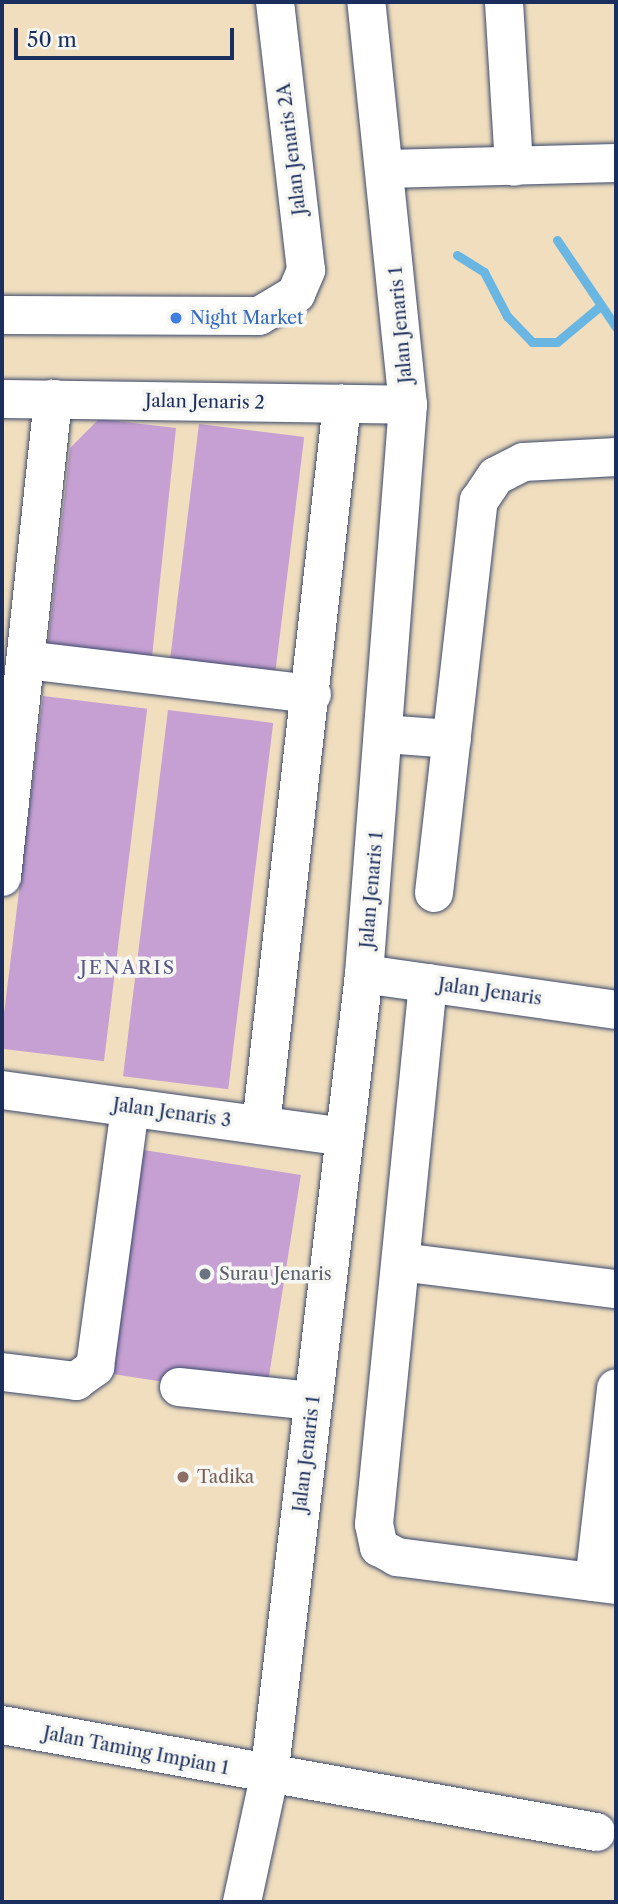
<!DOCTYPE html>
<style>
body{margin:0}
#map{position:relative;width:618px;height:1904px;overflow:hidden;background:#f0debe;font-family:"Libre Caslon Text",serif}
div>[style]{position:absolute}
.stream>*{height:9px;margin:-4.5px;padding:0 4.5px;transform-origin:4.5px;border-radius:4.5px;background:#6ab6e3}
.building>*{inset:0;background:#c6a0d2;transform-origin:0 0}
.roads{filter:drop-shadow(0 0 2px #3b496c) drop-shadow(0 0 2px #3b496c)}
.minor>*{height:38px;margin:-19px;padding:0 19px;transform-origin:19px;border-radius:19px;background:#fff}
.dots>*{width:19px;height:19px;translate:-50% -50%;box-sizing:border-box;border:4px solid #f6f6f2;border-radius:50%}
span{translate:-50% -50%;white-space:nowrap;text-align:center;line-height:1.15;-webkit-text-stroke:7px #f6f6f2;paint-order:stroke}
.street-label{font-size:18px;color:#1b2f5e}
.shop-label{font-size:18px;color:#366cbe}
.left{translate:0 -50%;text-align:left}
.worship-label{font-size:18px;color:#5b616d}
.education-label{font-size:18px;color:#785e54}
.neighbourhood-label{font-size:19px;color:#575787;letter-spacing:2px}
.frame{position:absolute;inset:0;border:4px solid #1b2f5e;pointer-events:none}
.scale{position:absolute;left:14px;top:28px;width:220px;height:32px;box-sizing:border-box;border:4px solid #1b2f5e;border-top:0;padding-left:9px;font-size:21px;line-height:24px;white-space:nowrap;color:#1b2f5e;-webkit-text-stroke:5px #f6f6f2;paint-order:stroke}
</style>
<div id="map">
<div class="stream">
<div style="left:557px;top:240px;width:105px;rotate:55.9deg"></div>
<div style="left:457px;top:255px;width:32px;rotate:32deg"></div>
<div style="left:484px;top:272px;width:50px;rotate:62.4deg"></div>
<div style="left:507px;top:316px;width:36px;rotate:46deg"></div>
<div style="left:532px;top:342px;width:25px"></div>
<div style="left:557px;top:342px;width:55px;rotate:-39.8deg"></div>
</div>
<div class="building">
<div style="clip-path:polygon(99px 419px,176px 428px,152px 657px,48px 645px,70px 448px)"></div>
<div style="left:199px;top:424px;width:106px;height:237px;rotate:7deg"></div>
<div style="left:43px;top:696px;width:105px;height:355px;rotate:7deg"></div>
<div style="left:168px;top:710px;width:106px;height:369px;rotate:7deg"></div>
<div style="left:131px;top:1148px;width:172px;height:226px;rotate:9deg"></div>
</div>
<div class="roads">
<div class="minor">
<div style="left:504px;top:2px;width:165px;rotate:86.5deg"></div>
<div style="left:386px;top:169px;width:230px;rotate:-1.5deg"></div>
<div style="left:2px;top:315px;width:257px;rotate:0.2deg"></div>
<div style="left:259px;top:316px;width:43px;rotate:-30.7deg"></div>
<div style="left:296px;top:294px;width:26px;rotate:-67deg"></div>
<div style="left:306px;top:270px;width:270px;rotate:-96.6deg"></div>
<div style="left:2px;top:399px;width:406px;rotate:0.8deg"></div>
<div style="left:26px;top:660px;width:288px;rotate:6.8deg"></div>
<div style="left:385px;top:734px;width:67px;rotate:4.3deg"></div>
<div style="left:2px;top:877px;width:481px;rotate:-83.9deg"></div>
<div style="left:434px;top:893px;width:395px;rotate:-83.5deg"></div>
<div style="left:479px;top:501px;width:30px;rotate:-56deg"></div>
<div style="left:496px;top:476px;width:31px;rotate:-27deg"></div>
<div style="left:524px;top:462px;width:92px;rotate:-3.1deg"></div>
<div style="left:364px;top:974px;width:255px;rotate:8.1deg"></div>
<div style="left:428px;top:983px;width:544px;rotate:95.7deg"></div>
<div style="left:374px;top:1524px;width:24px;rotate:78deg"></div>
<div style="left:379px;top:1547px;width:21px;rotate:29deg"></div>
<div style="left:397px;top:1557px;width:221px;rotate:7.3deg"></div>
<div style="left:2px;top:1090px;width:344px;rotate:7.8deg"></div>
<div style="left:261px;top:1125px;width:726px;rotate:-83.59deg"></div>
<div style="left:401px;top:1262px;width:217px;rotate:7.2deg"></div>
<div style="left:2px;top:1372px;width:75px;rotate:6.9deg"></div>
<div style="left:76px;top:1381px;width:24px;rotate:-36deg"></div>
<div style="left:95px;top:1367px;width:262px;rotate:-82.3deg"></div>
<div style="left:179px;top:1387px;width:135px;rotate:6deg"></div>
<div style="left:594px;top:1582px;width:195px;rotate:-83.5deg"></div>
<div style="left:2px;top:1725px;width:604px;rotate:10.21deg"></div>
<div style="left:242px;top:1902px;width:128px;rotate:-77.8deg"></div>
<div style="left:269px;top:1777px;width:809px;rotate:-83.25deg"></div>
<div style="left:364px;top:974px;width:571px;rotate:-85.58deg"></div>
<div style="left:408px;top:405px;width:405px;rotate:-95.9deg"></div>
</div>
</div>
<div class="dots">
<div style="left:176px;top:318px;background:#3f7fe0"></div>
<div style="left:205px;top:1274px;background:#6b7280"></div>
<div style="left:183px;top:1477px;background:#8d6e63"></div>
</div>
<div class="street-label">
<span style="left:292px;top:149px;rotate:-97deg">Jalan Jenaris 2A</span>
<span style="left:401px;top:325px;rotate:-95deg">Jalan Jenaris 1</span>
<span style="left:205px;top:402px;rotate:1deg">Jalan Jenaris 2</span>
<span style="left:372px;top:890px;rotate:-85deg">Jalan Jenaris 1</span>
<span style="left:490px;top:992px;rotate:8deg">Jalan Jenaris</span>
<span style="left:172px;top:1113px;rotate:8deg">Jalan Jenaris 3</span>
<span style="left:307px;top:1454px;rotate:-83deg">Jalan Jenaris 1</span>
<span style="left:136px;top:1751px;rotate:11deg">Jalan Taming Impian 1</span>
</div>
<div class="shop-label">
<span class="left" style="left:190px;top:318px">Night Market</span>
</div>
<div class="worship-label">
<span class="left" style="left:219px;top:1274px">Surau Jenaris</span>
</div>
<div class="education-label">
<span class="left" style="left:197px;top:1477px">Tadika</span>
</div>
<div class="neighbourhood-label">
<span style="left:128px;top:968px">JENARIS</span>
</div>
<div class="frame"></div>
<div class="scale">50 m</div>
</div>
